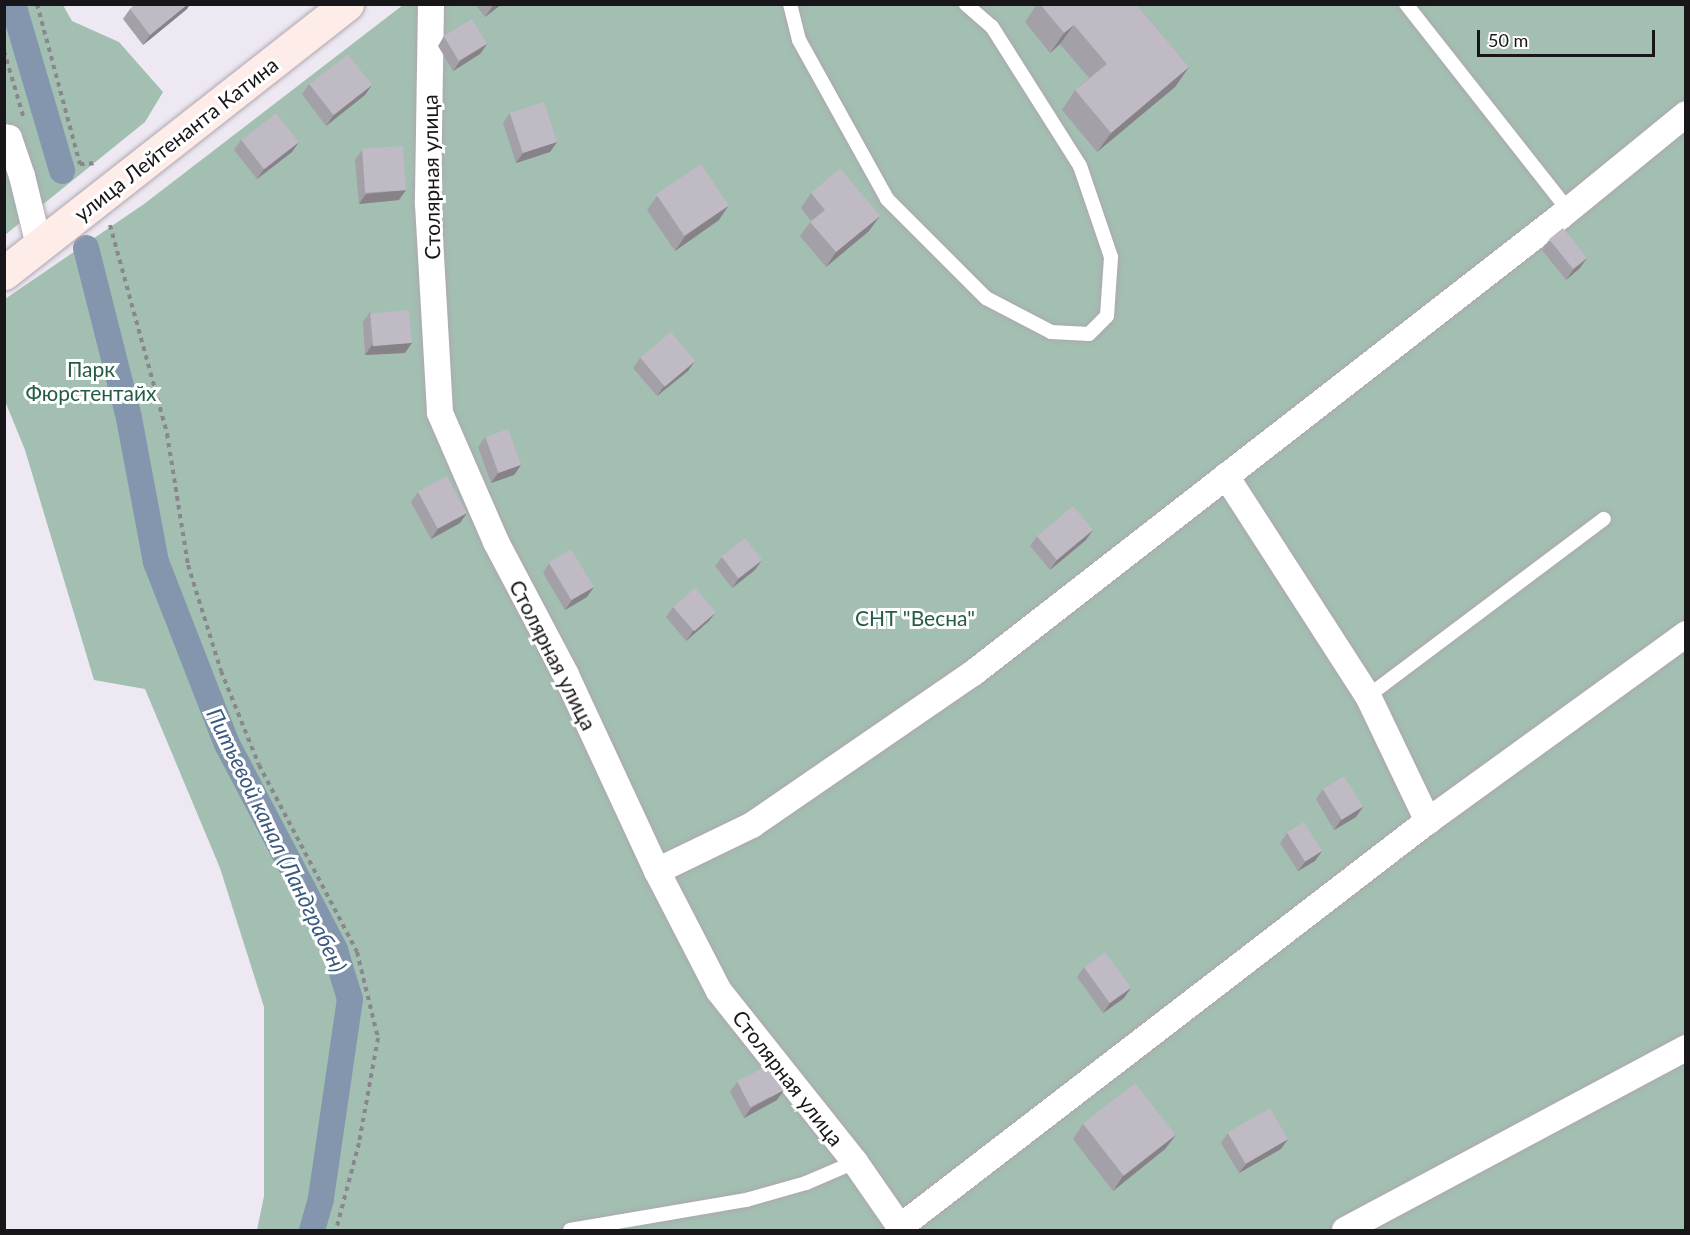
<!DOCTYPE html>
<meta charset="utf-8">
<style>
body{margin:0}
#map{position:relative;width:1690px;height:1235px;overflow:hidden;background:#eee8f2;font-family:Lato,sans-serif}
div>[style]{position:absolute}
.green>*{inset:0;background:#a3bfb1}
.canal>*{height:26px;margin:-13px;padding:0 13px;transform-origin:13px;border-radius:13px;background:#8396ad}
.path>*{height:4px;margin-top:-2px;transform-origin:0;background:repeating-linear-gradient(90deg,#8a868d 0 4.5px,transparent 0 9px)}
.roads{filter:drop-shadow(0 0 2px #aca7b0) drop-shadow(0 0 2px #aca7b0)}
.lane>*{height:14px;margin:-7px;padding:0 7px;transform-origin:7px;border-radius:7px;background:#fff}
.street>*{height:26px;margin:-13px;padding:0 13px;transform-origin:13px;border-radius:13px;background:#fff}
.secondary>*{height:33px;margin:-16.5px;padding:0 16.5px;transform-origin:16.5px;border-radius:16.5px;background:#feece8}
.wall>*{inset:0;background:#a4a0a8}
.shaded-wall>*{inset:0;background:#868288}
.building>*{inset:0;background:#bfbac3;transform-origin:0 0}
span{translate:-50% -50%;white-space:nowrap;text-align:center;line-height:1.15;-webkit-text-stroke:6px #fff;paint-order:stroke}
.street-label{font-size:21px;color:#181619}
.park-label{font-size:21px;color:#245c45}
.water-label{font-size:22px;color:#3a597e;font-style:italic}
.frame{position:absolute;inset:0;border:6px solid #181619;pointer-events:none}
.scale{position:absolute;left:1477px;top:30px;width:178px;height:27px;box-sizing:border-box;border:3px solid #181619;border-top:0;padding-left:8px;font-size:18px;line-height:21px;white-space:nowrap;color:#181619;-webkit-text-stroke:4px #fff;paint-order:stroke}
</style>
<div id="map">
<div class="green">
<div style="clip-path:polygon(5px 5px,63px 5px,72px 21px,119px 42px,163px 92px,145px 122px,5px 235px)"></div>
<div style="clip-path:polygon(403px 5px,1685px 5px,1685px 1230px,257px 1230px,264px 1196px,264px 1007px,220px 868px,145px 689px,94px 680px,25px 450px,5px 401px,5px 299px,144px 204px)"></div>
</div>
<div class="canal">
<div style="left:13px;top:4px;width:174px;rotate:73.6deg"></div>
<div style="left:86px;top:248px;width:175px;rotate:75.8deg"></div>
<div style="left:129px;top:418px;width:147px;rotate:79.4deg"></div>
<div style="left:156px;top:562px;width:195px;rotate:68.7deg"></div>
<div style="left:227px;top:744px;width:233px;rotate:62.3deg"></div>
<div style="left:335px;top:950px;width:51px;rotate:73deg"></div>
<div style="left:350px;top:999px;width:202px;rotate:98.3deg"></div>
<div style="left:321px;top:1199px;width:32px;rotate:106deg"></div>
</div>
<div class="path">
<div style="left:37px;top:4px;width:166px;rotate:75deg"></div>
<div style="left:80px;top:164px;width:18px;rotate:-3deg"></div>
<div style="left:4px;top:51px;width:71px;rotate:73.6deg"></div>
<div style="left:110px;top:225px;width:217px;rotate:74.7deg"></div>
<div style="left:167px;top:434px;width:133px;rotate:80.9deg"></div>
<div style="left:188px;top:565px;width:111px;rotate:72.7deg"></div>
<div style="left:221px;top:671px;width:101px;rotate:68deg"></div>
<div style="left:259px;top:765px;width:211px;rotate:62.3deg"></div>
<div style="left:357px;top:952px;width:89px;rotate:76.3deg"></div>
<div style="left:378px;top:1038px;width:107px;rotate:100.3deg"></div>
<div style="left:359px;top:1143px;width:90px;rotate:104.8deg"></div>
</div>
<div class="roads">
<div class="lane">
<div style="left:790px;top:4px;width:37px;rotate:76deg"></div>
<div style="left:799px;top:40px;width:182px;rotate:61deg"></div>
<div style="left:887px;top:199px;width:140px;rotate:45deg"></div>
<div style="left:986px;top:298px;width:73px;rotate:27.6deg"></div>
<div style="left:1051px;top:332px;width:38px;rotate:3deg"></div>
<div style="left:1089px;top:334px;width:25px;rotate:-45deg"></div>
<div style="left:1107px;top:316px;width:59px;rotate:-86.1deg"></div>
<div style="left:1111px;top:257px;width:96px;rotate:-108.8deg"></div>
<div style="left:1080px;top:166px;width:165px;rotate:-122.3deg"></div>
<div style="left:992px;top:27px;width:35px;rotate:-139deg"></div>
<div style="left:1406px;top:4px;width:262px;rotate:51.8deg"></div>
<div style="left:1368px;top:696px;width:295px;rotate:-36.9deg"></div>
<div style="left:570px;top:1230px;width:179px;rotate:-9.7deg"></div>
<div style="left:746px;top:1200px;width:62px;rotate:-15.8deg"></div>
<div style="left:806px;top:1183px;width:53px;rotate:-23.2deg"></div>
</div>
<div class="street">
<div style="left:431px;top:4px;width:200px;rotate:90.9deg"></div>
<div style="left:428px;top:204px;width:209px;rotate:86.7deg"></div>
<div style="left:440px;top:413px;width:141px;rotate:66.5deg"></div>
<div style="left:496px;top:542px;width:150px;rotate:62.2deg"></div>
<div style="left:566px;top:675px;width:216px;rotate:65.1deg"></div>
<div style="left:657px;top:871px;width:135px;rotate:62.7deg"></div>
<div style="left:719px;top:991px;width:218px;rotate:51.5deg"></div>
<div style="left:855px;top:1162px;width:83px;rotate:55.3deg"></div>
<div style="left:4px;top:137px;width:5px;rotate:11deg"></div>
<div style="left:9px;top:138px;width:40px;rotate:71.1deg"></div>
<div style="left:22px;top:176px;width:72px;rotate:76.3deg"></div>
<div style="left:1226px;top:476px;width:262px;rotate:57.2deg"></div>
<div style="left:1368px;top:696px;width:139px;rotate:64.4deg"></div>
<div style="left:657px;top:871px;width:106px;rotate:-25.8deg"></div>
<div style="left:752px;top:825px;width:267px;rotate:-34.5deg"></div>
<div style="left:972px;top:674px;width:746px;rotate:-37.87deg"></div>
<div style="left:1561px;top:216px;width:161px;rotate:-39.2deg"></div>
<div style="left:900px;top:1227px;width:666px;rotate:-37.56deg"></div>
<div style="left:1428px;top:821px;width:319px;rotate:-35.9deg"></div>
<div style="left:1345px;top:1230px;width:387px;rotate:-28.1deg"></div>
</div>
<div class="secondary">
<div style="left:4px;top:273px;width:436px;rotate:-38.1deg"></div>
</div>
</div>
<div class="wall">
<div style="clip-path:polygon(136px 4px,190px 4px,187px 9px,143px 45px,123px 19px,130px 9px)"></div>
<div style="clip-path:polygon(475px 4px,502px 4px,485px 17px)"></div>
<div style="clip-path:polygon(1037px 4px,1136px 4px,1189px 67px,1175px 87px,1097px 152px,1062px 110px,1075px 90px,1089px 78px,1060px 44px,1050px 53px,1025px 22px)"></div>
<div style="clip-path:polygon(444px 36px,487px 44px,480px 54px,453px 71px,438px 46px)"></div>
<div style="clip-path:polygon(309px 84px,365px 95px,326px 126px,302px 94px)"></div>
<div style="clip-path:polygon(510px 113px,557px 142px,550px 152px,516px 163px,503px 123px)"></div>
<div style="clip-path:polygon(241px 140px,299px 142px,292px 152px,257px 179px,234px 150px)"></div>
<div style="clip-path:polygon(362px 150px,399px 200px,359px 204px,355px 160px)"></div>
<div style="clip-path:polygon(811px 193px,869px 231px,826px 267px,800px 236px,811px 221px,801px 208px)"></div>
<div style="clip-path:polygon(657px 196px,719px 220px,675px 251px,647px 210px)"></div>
<div style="clip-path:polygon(1549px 240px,1580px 268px,1566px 280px,1542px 250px)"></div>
<div style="clip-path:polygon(370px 312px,405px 353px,365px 355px,363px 322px)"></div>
<div style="clip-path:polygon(640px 358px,695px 361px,688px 371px,657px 396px,633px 368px)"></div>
<div style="clip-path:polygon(485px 437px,521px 465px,514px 475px,491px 483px,478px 447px)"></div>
<div style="clip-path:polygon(418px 492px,460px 523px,431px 539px,411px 502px)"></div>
<div style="clip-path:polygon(1037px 536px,1086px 540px,1050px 570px,1030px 546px)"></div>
<div style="clip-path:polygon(722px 557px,755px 570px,732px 588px,715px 566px)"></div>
<div style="clip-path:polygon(549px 563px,587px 597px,565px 610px,543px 573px)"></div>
<div style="clip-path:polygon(673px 607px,709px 621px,686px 641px,666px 617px)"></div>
<div style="clip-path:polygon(1323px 789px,1363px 807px,1356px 817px,1334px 830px,1316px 799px)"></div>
<div style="clip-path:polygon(1287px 833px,1322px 851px,1315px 861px,1298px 871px,1280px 843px)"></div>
<div style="clip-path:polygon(1084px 967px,1124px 998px,1103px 1013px,1077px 977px)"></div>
<div style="clip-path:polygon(737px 1082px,777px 1100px,744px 1118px,730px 1092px)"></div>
<div style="clip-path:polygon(1083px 1124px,1176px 1135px,1165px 1149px,1113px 1191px,1073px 1139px)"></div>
<div style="clip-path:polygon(1228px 1133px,1288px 1139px,1281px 1149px,1239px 1173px,1221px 1143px)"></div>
</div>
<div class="shaded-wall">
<div style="clip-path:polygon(188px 4px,190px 4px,187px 9px,143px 45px,150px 35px)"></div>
<div style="clip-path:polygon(496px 4px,502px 4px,485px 17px,492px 7px)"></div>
<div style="clip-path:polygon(1074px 25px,1060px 44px,1050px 53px,1064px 33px)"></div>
<div style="clip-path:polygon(487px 44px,480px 54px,453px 71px,460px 61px)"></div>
<div style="clip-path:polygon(1189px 67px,1175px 87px,1097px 152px,1111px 133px)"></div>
<div style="clip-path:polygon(372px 85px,365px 95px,326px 126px,333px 116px)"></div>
<div style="clip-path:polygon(299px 142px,292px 152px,257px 179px,264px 169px)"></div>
<div style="clip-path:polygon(557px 142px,550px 152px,516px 163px,523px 153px)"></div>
<div style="clip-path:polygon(406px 190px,399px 200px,359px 204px,366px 194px)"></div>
<div style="clip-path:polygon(729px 205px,719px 220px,675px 251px,685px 236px)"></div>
<div style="clip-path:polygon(880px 216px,869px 231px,826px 267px,836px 252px)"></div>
<div style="clip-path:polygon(1587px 258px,1580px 268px,1566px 280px,1573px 270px)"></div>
<div style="clip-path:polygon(412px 343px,405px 353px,365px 355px,372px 345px)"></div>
<div style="clip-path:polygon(695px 361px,688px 371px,657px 396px,664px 386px)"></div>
<div style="clip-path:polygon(521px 465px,514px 475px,491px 483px,498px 473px)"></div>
<div style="clip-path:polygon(467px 513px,460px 523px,431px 539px,438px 529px)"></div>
<div style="clip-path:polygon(1093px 530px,1086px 540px,1050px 570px,1057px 560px)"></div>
<div style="clip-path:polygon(762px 560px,755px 570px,732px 588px,739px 578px)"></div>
<div style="clip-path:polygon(594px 587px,587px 597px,565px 610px,572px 600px)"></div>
<div style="clip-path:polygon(716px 612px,709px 621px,686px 641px,693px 631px)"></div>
<div style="clip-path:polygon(1363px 807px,1356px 817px,1334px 830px,1341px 820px)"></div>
<div style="clip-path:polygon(1322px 851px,1315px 861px,1298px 871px,1305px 862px)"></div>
<div style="clip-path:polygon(1131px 988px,1124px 998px,1103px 1013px,1110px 1003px)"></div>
<div style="clip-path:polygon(784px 1090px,777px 1100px,744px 1118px,751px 1108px)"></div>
<div style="clip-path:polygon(1176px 1135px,1165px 1149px,1113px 1191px,1123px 1176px)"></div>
<div style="clip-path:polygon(1288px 1139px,1281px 1149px,1239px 1173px,1246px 1164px)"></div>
</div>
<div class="building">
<div style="clip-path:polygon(136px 4px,188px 4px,150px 35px,130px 9px)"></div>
<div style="clip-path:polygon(1040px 4px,1136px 4px,1189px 67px,1111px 133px,1075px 90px,1107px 64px,1074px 25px,1064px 33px)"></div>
<div style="left:472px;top:19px;width:29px;height:33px;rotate:59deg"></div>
<div style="left:348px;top:54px;width:39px;height:49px;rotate:52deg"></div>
<div style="left:544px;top:102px;width:42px;height:36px;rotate:72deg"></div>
<div style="left:276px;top:113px;width:37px;height:44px;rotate:52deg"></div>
<div style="left:403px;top:146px;width:44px;height:41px;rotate:86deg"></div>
<div style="left:701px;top:164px;width:50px;height:54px;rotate:56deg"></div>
<div style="clip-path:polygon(840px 168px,880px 216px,836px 252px,810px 222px,825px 210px,811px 193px)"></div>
<div style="left:1563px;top:228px;width:38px;height:18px;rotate:51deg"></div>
<div style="left:409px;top:310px;width:33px;height:39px;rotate:85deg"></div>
<div style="left:671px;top:332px;width:38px;height:40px;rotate:50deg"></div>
<div style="left:508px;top:429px;width:38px;height:24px;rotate:70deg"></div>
<div style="left:447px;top:476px;width:42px;height:33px;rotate:62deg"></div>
<div style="left:1073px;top:506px;width:31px;height:47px;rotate:50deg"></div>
<div style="left:745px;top:538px;width:28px;height:30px;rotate:52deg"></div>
<div style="left:571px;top:549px;width:44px;height:26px;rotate:59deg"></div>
<div style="left:695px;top:588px;width:32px;height:29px;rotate:49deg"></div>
<div style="left:1344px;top:776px;width:36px;height:25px;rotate:58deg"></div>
<div style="left:1304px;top:822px;width:34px;height:20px;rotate:58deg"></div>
<div style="left:1105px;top:952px;width:44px;height:26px;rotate:54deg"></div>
<div style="left:771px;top:1064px;width:29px;height:38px;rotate:63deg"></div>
<div style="left:1135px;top:1083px;width:66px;height:66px;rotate:52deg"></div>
<div style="left:1270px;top:1108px;width:36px;height:49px;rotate:60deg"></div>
</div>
<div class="street-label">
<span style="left:176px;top:139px;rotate:-38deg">улица Лейтенанта Катина</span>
<span style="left:431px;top:177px;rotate:-91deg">Столярная улица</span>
<span style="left:553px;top:655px;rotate:63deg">Столярная улица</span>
<span style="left:788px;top:1078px;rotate:52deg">Столярная улица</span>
</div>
<div class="park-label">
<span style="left:91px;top:381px">Парк<br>Фюрстентайх</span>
<span style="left:915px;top:618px">СНТ "Весна"</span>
</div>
<div class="water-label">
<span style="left:277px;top:840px;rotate:64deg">Питьевой канал (Ландграбен)</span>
</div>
<div class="frame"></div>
<div class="scale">50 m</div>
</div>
